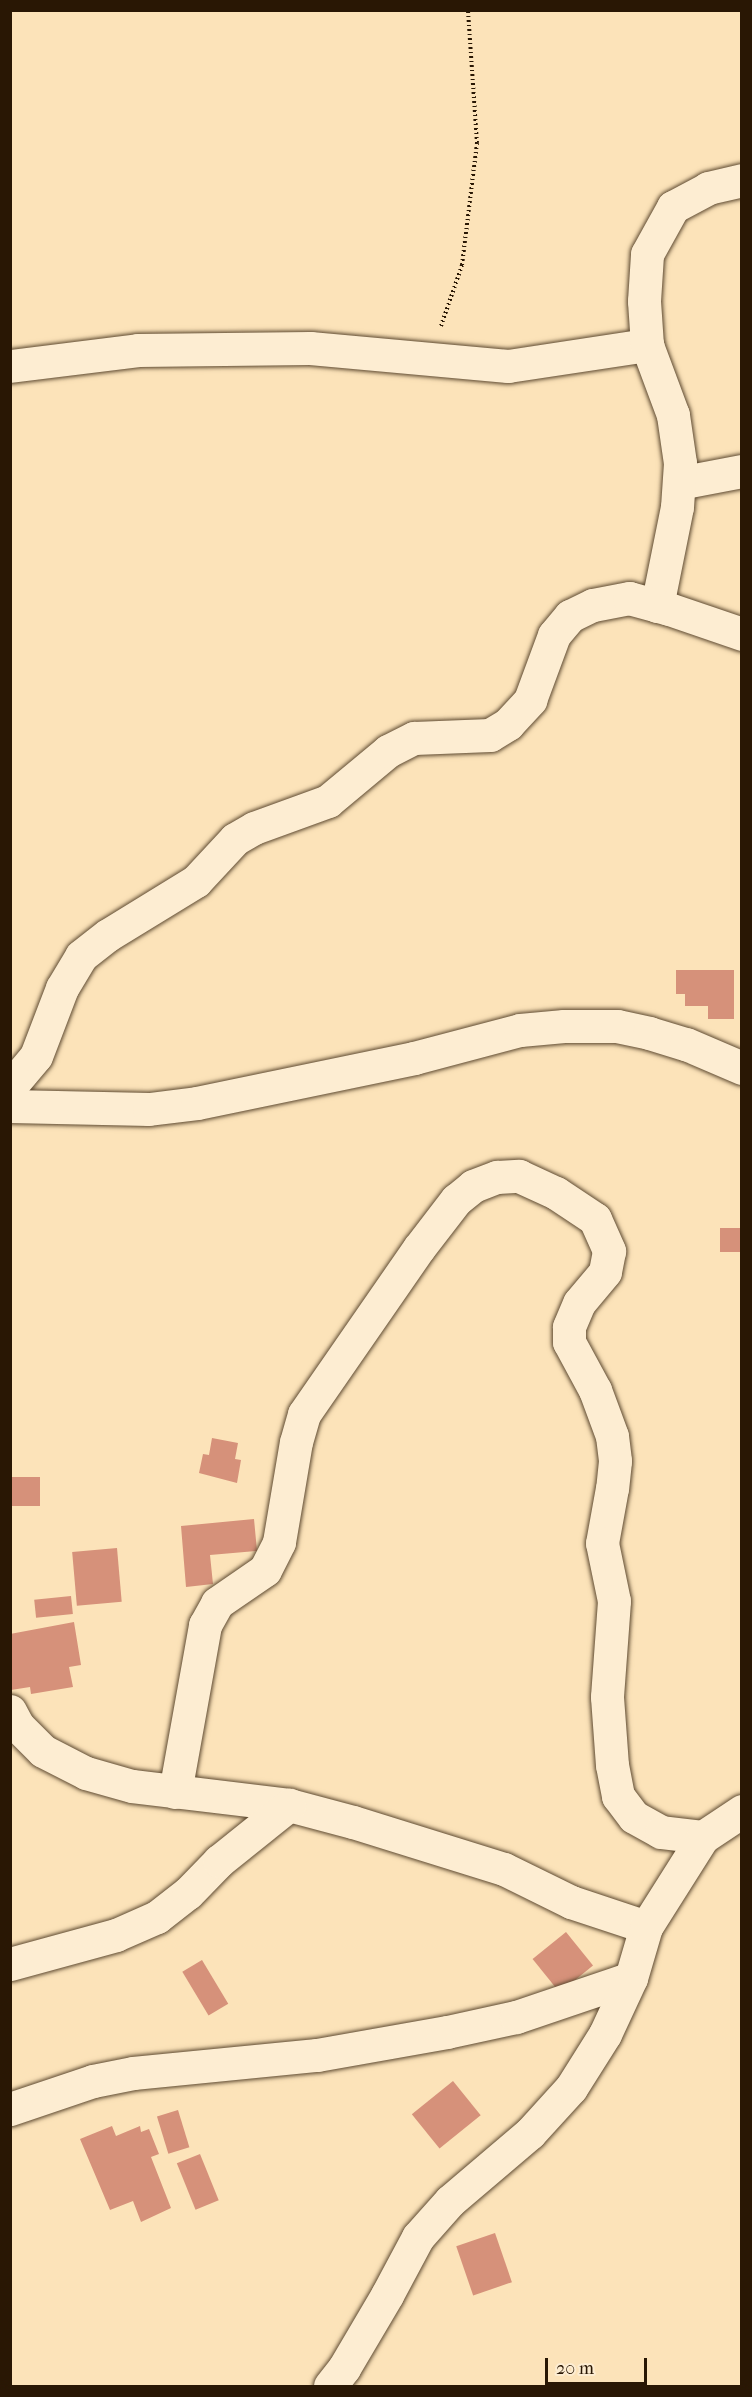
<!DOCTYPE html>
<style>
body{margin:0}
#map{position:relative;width:752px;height:2397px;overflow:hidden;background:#fce3b9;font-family:"IM FELL French Canon",serif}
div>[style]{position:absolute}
.building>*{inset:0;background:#d6917a;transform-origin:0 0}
.path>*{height:4px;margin-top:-2px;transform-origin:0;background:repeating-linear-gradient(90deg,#291704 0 1.5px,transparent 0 4.5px)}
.roads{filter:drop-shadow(0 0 2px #5e4a31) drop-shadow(0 0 2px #5e4a31)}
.minor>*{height:33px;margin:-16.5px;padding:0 16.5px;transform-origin:16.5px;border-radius:16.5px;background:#fdedd2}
span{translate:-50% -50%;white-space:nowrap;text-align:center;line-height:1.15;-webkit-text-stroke:6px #fdedd2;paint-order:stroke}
.frame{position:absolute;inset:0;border:12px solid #291704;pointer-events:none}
.scale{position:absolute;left:545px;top:2358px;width:102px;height:27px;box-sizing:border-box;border:3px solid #291704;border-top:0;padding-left:8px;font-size:18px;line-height:21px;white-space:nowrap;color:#291704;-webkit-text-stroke:4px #fdedd2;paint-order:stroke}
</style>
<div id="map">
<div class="building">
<div style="clip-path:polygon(676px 970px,734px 970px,734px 1019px,708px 1019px,708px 1006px,685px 1006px,685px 994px,676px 994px)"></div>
<div style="left:742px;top:1228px;width:24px;height:22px;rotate:90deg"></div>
<div style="clip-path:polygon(212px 1438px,238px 1443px,235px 1459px,241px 1460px,237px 1483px,199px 1473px,203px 1454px,209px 1455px)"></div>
<div style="left:10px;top:1477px;width:30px;height:29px"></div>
<div style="clip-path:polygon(254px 1519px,257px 1551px,210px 1555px,213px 1584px,186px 1587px,181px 1526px)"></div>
<div style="left:117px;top:1548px;width:54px;height:45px;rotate:85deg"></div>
<div style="left:71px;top:1596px;width:18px;height:37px;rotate:84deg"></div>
<div style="clip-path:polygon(74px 1622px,81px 1665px,69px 1667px,73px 1687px,31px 1694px,30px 1687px,11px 1690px,10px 1634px)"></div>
<div style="left:566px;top:1932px;width:43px;height:43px;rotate:51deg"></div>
<div style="left:202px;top:1960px;width:51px;height:23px;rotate:59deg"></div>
<div style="left:453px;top:2081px;width:44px;height:53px;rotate:51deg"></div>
<div style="left:178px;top:2110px;width:39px;height:22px;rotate:73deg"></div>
<div style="clip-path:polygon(112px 2126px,116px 2136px,140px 2126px,141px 2132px,149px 2129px,159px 2154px,151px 2157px,171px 2208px,141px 2222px,133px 2201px,110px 2210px,80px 2139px)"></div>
<div style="left:200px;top:2154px;width:50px;height:25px;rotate:68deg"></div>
<div style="left:495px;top:2233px;width:52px;height:41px;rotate:71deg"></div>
</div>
<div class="path">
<div style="left:441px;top:326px;width:65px;rotate:-71deg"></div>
<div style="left:462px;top:265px;width:123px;rotate:-83deg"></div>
<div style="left:477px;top:143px;width:133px;rotate:-93.9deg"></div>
</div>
<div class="roads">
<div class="minor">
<div style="left:10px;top:366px;width:129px;rotate:-7.1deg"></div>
<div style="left:138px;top:350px;width:172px;rotate:-0.7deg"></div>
<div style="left:310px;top:348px;width:199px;rotate:5.2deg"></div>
<div style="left:508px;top:366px;width:141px;rotate:-8.6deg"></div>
<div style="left:679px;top:483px;width:64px;rotate:-10.8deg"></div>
<div style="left:657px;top:606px;width:101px;rotate:-78.6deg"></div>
<div style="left:677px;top:507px;width:44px;rotate:-86.1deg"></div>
<div style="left:680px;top:463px;width:49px;rotate:-98.3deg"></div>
<div style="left:673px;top:415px;width:75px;rotate:-110.4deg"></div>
<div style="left:647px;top:345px;width:44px;rotate:-93.9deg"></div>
<div style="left:644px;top:301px;width:47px;rotate:-86.3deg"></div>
<div style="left:647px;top:254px;width:54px;rotate:-61deg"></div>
<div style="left:673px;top:207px;width:40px;rotate:-28deg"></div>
<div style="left:708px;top:188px;width:35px;rotate:-13deg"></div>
<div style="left:10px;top:1087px;width:40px;rotate:-50deg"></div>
<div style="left:36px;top:1056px;width:73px;rotate:-69.1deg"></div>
<div style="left:62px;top:988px;width:37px;rotate:-59deg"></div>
<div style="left:81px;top:956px;width:34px;rotate:-38deg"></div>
<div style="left:108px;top:935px;width:103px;rotate:-31.5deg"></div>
<div style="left:196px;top:881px;width:57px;rotate:-47.1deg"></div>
<div style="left:235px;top:839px;width:22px;rotate:-30deg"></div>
<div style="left:254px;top:828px;width:79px;rotate:-20deg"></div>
<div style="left:328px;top:801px;width:78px;rotate:-39.8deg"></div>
<div style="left:388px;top:751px;width:29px;rotate:-27deg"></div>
<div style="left:414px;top:738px;width:76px;rotate:-2.3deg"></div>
<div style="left:490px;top:735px;width:21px;rotate:-31deg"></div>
<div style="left:508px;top:724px;width:33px;rotate:-47deg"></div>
<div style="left:530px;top:700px;width:69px;rotate:-69.7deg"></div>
<div style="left:554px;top:635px;width:25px;rotate:-50deg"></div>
<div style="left:570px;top:616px;width:25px;rotate:-26deg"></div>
<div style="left:593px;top:605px;width:37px;rotate:-11deg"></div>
<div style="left:629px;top:598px;width:41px;rotate:15.4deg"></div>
<div style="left:669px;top:609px;width:77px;rotate:18.9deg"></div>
<div style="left:10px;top:1106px;width:139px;rotate:1.2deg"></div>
<div style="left:149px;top:1109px;width:48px;rotate:-7.1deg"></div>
<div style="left:197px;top:1103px;width:222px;rotate:-11.7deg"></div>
<div style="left:414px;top:1058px;width:110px;rotate:-14.8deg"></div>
<div style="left:520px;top:1030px;width:44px;rotate:-5.2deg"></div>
<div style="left:564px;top:1026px;width:53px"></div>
<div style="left:617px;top:1026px;width:33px;rotate:12deg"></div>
<div style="left:649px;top:1033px;width:39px;rotate:17deg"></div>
<div style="left:686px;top:1044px;width:61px;rotate:23.2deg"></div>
<div style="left:10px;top:1711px;width:17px;rotate:62deg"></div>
<div style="left:18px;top:1726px;width:35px;rotate:45deg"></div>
<div style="left:43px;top:1751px;width:48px;rotate:27.1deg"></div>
<div style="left:86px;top:1773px;width:48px;rotate:15.8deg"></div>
<div style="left:132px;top:1786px;width:158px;rotate:6.9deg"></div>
<div style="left:289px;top:1805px;width:66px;rotate:14.9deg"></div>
<div style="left:353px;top:1822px;width:158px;rotate:17.3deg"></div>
<div style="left:504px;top:1869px;width:75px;rotate:26.2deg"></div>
<div style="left:571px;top:1902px;width:79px;rotate:18.4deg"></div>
<div style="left:175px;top:1792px;width:170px;rotate:-79.8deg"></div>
<div style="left:205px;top:1625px;width:25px;rotate:-61deg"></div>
<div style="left:217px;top:1603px;width:58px;rotate:-34.5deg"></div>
<div style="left:265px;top:1570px;width:31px;rotate:-63deg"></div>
<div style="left:279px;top:1542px;width:101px;rotate:-80.4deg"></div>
<div style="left:296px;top:1442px;width:29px;rotate:-74deg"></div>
<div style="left:304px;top:1414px;width:202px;rotate:-55.3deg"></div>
<div style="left:419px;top:1248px;width:61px;rotate:-52.4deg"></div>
<div style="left:456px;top:1200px;width:22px;rotate:-39deg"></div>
<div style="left:473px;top:1186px;width:26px;rotate:-21deg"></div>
<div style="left:497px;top:1177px;width:22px;rotate:-3deg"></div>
<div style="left:519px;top:1176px;width:41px;rotate:24.7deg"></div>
<div style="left:556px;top:1193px;width:47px;rotate:33.7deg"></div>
<div style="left:595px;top:1219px;width:35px;rotate:66deg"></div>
<div style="left:609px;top:1251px;width:21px;rotate:101deg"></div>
<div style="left:605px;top:1272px;width:40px;rotate:130deg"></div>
<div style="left:579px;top:1303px;width:26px;rotate:113deg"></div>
<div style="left:569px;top:1327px;width:15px;rotate:90deg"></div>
<div style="left:569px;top:1342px;width:55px;rotate:61.6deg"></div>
<div style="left:595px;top:1390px;width:49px;rotate:69.7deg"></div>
<div style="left:612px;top:1436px;width:25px;rotate:83deg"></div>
<div style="left:615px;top:1461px;width:27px;rotate:96deg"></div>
<div style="left:612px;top:1488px;width:56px;rotate:100.3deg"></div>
<div style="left:602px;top:1543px;width:59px;rotate:78.3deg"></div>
<div style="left:614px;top:1601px;width:96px;rotate:94.2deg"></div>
<div style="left:607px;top:1697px;width:68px;rotate:85.8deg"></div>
<div style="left:612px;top:1765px;width:32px;rotate:79deg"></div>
<div style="left:618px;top:1796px;width:26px;rotate:53deg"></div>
<div style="left:634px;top:1817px;width:31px;rotate:29deg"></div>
<div style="left:661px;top:1832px;width:42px;rotate:6.8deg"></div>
<div style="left:10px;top:1964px;width:110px;rotate:-15.3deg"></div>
<div style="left:116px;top:1935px;width:45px;rotate:-23.7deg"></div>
<div style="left:157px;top:1917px;width:39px;rotate:-38deg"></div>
<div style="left:188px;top:1893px;width:45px;rotate:-45.9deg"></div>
<div style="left:219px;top:1861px;width:90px;rotate:-38.7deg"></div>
<div style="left:10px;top:2109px;width:88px;rotate:-18.6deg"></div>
<div style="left:93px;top:2081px;width:41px;rotate:-11.3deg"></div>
<div style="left:133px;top:2073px;width:185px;rotate:-5.6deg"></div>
<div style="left:317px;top:2055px;width:132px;rotate:-10deg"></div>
<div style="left:447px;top:2032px;width:71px;rotate:-12.3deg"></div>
<div style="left:516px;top:2017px;width:121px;rotate:-18.7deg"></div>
<div style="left:330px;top:2386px;width:23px;rotate:-52deg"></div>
<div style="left:344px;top:2368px;width:85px;rotate:-59.5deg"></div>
<div style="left:387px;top:2295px;width:66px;rotate:-61.9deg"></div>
<div style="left:418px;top:2237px;width:48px;rotate:-48.4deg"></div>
<div style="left:450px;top:2201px;width:105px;rotate:-40.4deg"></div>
<div style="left:530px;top:2133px;width:61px;rotate:-47.7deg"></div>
<div style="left:571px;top:2088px;width:64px;rotate:-57.8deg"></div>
<div style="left:605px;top:2034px;width:62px;rotate:-65.1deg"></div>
<div style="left:631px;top:1978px;width:53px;rotate:-73.6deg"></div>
<div style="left:646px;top:1927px;width:107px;rotate:-57.7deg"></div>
<div style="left:703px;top:1837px;width:47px;rotate:-33.7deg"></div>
</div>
</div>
<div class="frame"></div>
<div class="scale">20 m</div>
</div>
